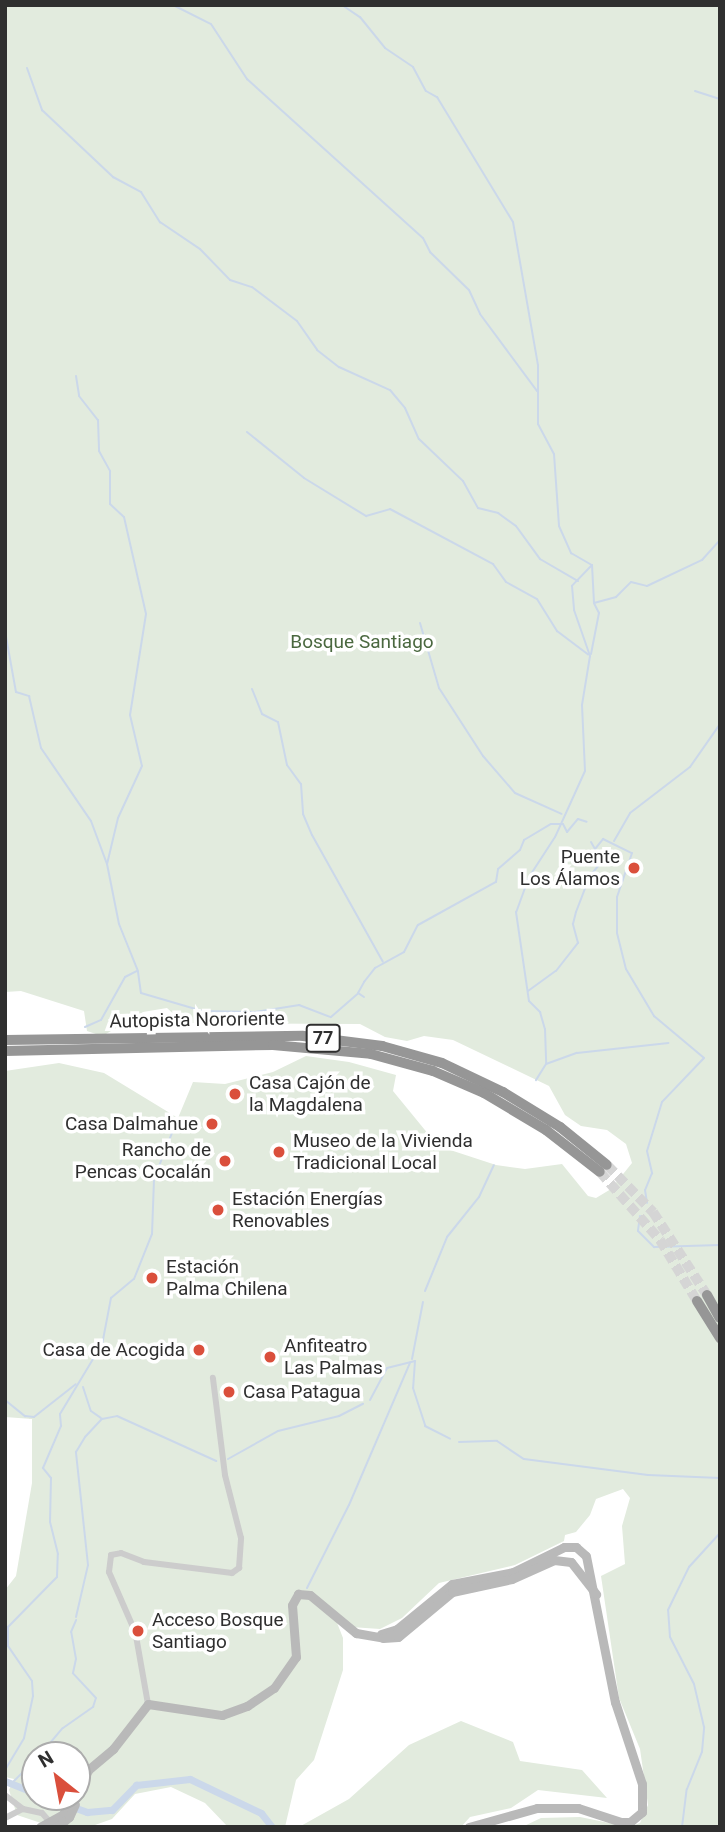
<!DOCTYPE html>
<meta charset="utf-8">
<style>
body{margin:0}
#map{position:relative;width:725px;height:1832px;overflow:hidden;background:#fff;font-family:Roboto,sans-serif}
div>[style]{position:absolute}
.green>*{inset:0;background:#e2ebde}
.stream>*{height:2px;margin:-1px;padding:0 1px;transform-origin:1px;border-radius:1px;background:#cbd8ea}
.canal>*{height:7px;margin:-3.5px;padding:0 3.5px;transform-origin:3.5px;border-radius:3.5px;background:#cbd8ea}
.highway-tunnel>*{height:10px;margin-top:-5px;transform-origin:0;background:repeating-linear-gradient(90deg,#d5d5d5 0 10px,transparent 0 15px)}
.street>*{height:6px;margin:-3px;padding:0 3px;transform-origin:3px;border-radius:3px;background:#ccc}
.secondary>*{height:9px;margin:-4.5px;padding:0 4.5px;transform-origin:4.5px;border-radius:4.5px;background:#b9b9b9}
.highway>*{height:10px;margin:-5px;padding:0 5px;transform-origin:5px;border-radius:5px;background:#969696}
.dots>*{width:19px;height:19px;translate:-50% -50%;box-sizing:border-box;border:4px solid #fff;border-radius:50%}
span{translate:-50% -50%;white-space:nowrap;text-align:center;line-height:1.15;-webkit-text-stroke:7px #fff;paint-order:stroke}
.shield-label span{padding:2px 5px;background:#fff;border:2px solid;border-radius:5px;-webkit-text-stroke-width:0}
.shield-label{font-size:18px;color:#2f2f2f;font-weight:700}
.park-label{font-size:19px;color:#4a683f}
.poi-label{font-size:19px;color:#2f2f2f}
.right{translate:-100% -50%;text-align:right}
.left{translate:0 -50%;text-align:left}
.street-label{font-size:19px;color:#2f2f2f}
.frame{position:absolute;inset:0;border:7px solid #2f2f2f;pointer-events:none}
.north{position:absolute;left:21px;top:1741px;width:70px;height:70px;box-sizing:border-box;background:#fff;border:2px solid #acacac;border-radius:50%;rotate:329deg;font-size:19px;font-weight:700;line-height:28px;text-align:center;color:#2f2f2f}
.north::after{content:'';display:block;margin:auto;width:24px;height:32px;background:#da4f3c;clip-path:polygon(50% 0,100% 100%,50% 72%,0 100%)}
</style>
<div id="map">
<div class="green">
<div style="clip-path:polygon(evenodd,5px 5px,720px 5px,720px 1827px,522px 1827px,541px 1818px,580px 1817px,629px 1827px,640px 1823px,648px 1805px,640px 1749px,619px 1698px,601px 1576px,625px 1564px,622px 1526px,630px 1498px,623px 1489px,596px 1499px,590px 1515px,576px 1532px,565px 1535px,564px 1541px,515px 1565px,439px 1583px,402px 1618px,380px 1629px,351px 1627px,332px 1610px,343px 1638px,343px 1670px,314px 1760px,296px 1780px,285px 1827px,228px 1827px,205px 1803px,171px 1787px,135px 1794px,112px 1819px,95px 1825px,53px 1827px,17px 1815px,9px 1790px,14px 1779px,5px 1777px,5px 1590px,16px 1576px,32px 1483px,32px 1419px,5px 1417px,5px 1071px,59px 1063px,104px 1073px,178px 1118px,193px 1082px,225px 1084px,273px 1072px,306px 1056px,349px 1062px,396px 1075px,393px 1091px,438px 1146px,496px 1165px,525px 1169px,562px 1164px,588px 1196px,596px 1198px,611px 1189px,632px 1163px,626px 1144px,607px 1130px,581px 1126px,565px 1115px,549px 1086px,453px 1040px,424px 1036px,407px 1041px,385px 1037px,360px 1024px,183px 1023px,167px 1008px,143px 1012px,106px 1034px,96px 1034px,87px 1031px,84px 1011px,21px 991px,5px 992px,5px 5px,35px 1755px,77px 1755px,77px 1797px,35px 1797px,35px 1755px)"></div>
<div style="clip-path:polygon(461px 1721px,513px 1742px,520px 1761px,582px 1770px,607px 1798px,538px 1790px,511px 1808px,470px 1817px,461px 1827px,299px 1827px,349px 1799px,409px 1745px)"></div>
</div>
<div class="stream">
<div style="left:173px;top:5px;width:42px;rotate:26.6deg"></div>
<div style="left:211px;top:24px;width:66px;rotate:56.8deg"></div>
<div style="left:247px;top:79px;width:237px;rotate:42.1deg"></div>
<div style="left:423px;top:238px;width:16px;rotate:63deg"></div>
<div style="left:430px;top:252px;width:54px;rotate:44.3deg"></div>
<div style="left:469px;top:290px;width:26px;rotate:65deg"></div>
<div style="left:480px;top:314px;width:96px;rotate:53.5deg"></div>
<div style="left:342px;top:5px;width:22px;rotate:34deg"></div>
<div style="left:360px;top:17px;width:40px;rotate:51deg"></div>
<div style="left:385px;top:48px;width:34px;rotate:34deg"></div>
<div style="left:413px;top:67px;width:27px;rotate:62deg"></div>
<div style="left:426px;top:91px;width:13px;rotate:29deg"></div>
<div style="left:437px;top:97px;width:146px;rotate:58.7deg"></div>
<div style="left:513px;top:222px;width:145px;rotate:80.1deg"></div>
<div style="left:538px;top:365px;width:59px;rotate:90deg"></div>
<div style="left:538px;top:424px;width:34px;rotate:62deg"></div>
<div style="left:554px;top:454px;width:72px;rotate:86deg"></div>
<div style="left:559px;top:526px;width:30px;rotate:66deg"></div>
<div style="left:571px;top:553px;width:24px;rotate:30deg"></div>
<div style="left:592px;top:565px;width:29px;rotate:134deg"></div>
<div style="left:572px;top:586px;width:24px;rotate:85deg"></div>
<div style="left:574px;top:610px;width:49px;rotate:70.8deg"></div>
<div style="left:590px;top:656px;width:50px;rotate:99.3deg"></div>
<div style="left:582px;top:705px;width:66px;rotate:87.4deg"></div>
<div style="left:585px;top:771px;width:72px;rotate:114.4deg"></div>
<div style="left:555px;top:837px;width:48px;rotate:123deg"></div>
<div style="left:529px;top:877px;width:37px;rotate:110deg"></div>
<div style="left:516px;top:912px;width:90px;rotate:81.7deg"></div>
<div style="left:529px;top:1001px;width:16px;rotate:45deg"></div>
<div style="left:540px;top:1012px;width:18px;rotate:74deg"></div>
<div style="left:545px;top:1029px;width:35px;rotate:88deg"></div>
<div style="left:546px;top:1064px;width:19px;rotate:122deg"></div>
<div style="left:27px;top:68px;width:45px;rotate:70.3deg"></div>
<div style="left:42px;top:110px;width:98px;rotate:43.3deg"></div>
<div style="left:113px;top:177px;width:32px;rotate:28deg"></div>
<div style="left:141px;top:192px;width:36px;rotate:58deg"></div>
<div style="left:160px;top:222px;width:48px;rotate:34deg"></div>
<div style="left:200px;top:249px;width:43px;rotate:45.9deg"></div>
<div style="left:230px;top:280px;width:23px;rotate:18deg"></div>
<div style="left:252px;top:287px;width:56px;rotate:37.1deg"></div>
<div style="left:297px;top:321px;width:35px;rotate:55deg"></div>
<div style="left:317px;top:350px;width:28px;rotate:38deg"></div>
<div style="left:339px;top:367px;width:56px;rotate:24.3deg"></div>
<div style="left:390px;top:390px;width:23px;rotate:50deg"></div>
<div style="left:405px;top:408px;width:34px;rotate:66deg"></div>
<div style="left:419px;top:439px;width:61px;rotate:43.7deg"></div>
<div style="left:463px;top:481px;width:31px;rotate:61deg"></div>
<div style="left:478px;top:508px;width:21px;rotate:14deg"></div>
<div style="left:498px;top:513px;width:22px;rotate:36deg"></div>
<div style="left:516px;top:526px;width:41px;rotate:54deg"></div>
<div style="left:540px;top:559px;width:44px;rotate:30.1deg"></div>
<div style="left:695px;top:91px;width:26px;rotate:18deg"></div>
<div style="left:76px;top:376px;width:20px;rotate:81deg"></div>
<div style="left:79px;top:396px;width:31px;rotate:52deg"></div>
<div style="left:98px;top:420px;width:31px;rotate:88deg"></div>
<div style="left:99px;top:451px;width:23px;rotate:61deg"></div>
<div style="left:110px;top:471px;width:33px;rotate:90deg"></div>
<div style="left:110px;top:504px;width:19px;rotate:43deg"></div>
<div style="left:124px;top:517px;width:99px;rotate:77.2deg"></div>
<div style="left:146px;top:614px;width:102px;rotate:99deg"></div>
<div style="left:130px;top:715px;width:52px;rotate:76.8deg"></div>
<div style="left:142px;top:766px;width:57px;rotate:114.8deg"></div>
<div style="left:118px;top:818px;width:47px;rotate:103.4deg"></div>
<div style="left:247px;top:432px;width:73px;rotate:38.9deg"></div>
<div style="left:304px;top:478px;width:73px;rotate:31.5deg"></div>
<div style="left:366px;top:516px;width:25px;rotate:-16deg"></div>
<div style="left:390px;top:509px;width:117px;rotate:28.1deg"></div>
<div style="left:493px;top:564px;width:22px;rotate:54deg"></div>
<div style="left:506px;top:582px;width:35px;rotate:29deg"></div>
<div style="left:537px;top:599px;width:38px;rotate:58deg"></div>
<div style="left:557px;top:631px;width:39px;rotate:37deg"></div>
<div style="left:594px;top:603px;width:23px;rotate:-15deg"></div>
<div style="left:616px;top:597px;width:21px;rotate:-45deg"></div>
<div style="left:631px;top:582px;width:16px;rotate:14deg"></div>
<div style="left:647px;top:586px;width:61px;rotate:-25.3deg"></div>
<div style="left:702px;top:560px;width:27px;rotate:-48deg"></div>
<div style="left:420px;top:623px;width:68px;rotate:73.7deg"></div>
<div style="left:439px;top:688px;width:81px;rotate:57.1deg"></div>
<div style="left:483px;top:756px;width:49px;rotate:49.1deg"></div>
<div style="left:515px;top:793px;width:51px;rotate:24.1deg"></div>
<div style="left:5px;top:631px;width:62px;rotate:79.8deg"></div>
<div style="left:16px;top:692px;width:14px;rotate:17deg"></div>
<div style="left:29px;top:696px;width:53px;rotate:77deg"></div>
<div style="left:41px;top:748px;width:88px;rotate:55.6deg"></div>
<div style="left:91px;top:821px;width:46px;rotate:69.6deg"></div>
<div style="left:107px;top:864px;width:61px;rotate:78.7deg"></div>
<div style="left:119px;top:924px;width:51px;rotate:68deg"></div>
<div style="left:591px;top:654px;width:42px;rotate:-79deg"></div>
<div style="left:599px;top:613px;width:11px;rotate:-117deg"></div>
<div style="left:594px;top:603px;width:38px;rotate:-93deg"></div>
<div style="left:252px;top:689px;width:27px;rotate:68deg"></div>
<div style="left:262px;top:714px;width:18px;rotate:27deg"></div>
<div style="left:278px;top:722px;width:44px;rotate:78.2deg"></div>
<div style="left:287px;top:765px;width:24px;rotate:54deg"></div>
<div style="left:301px;top:784px;width:30px;rotate:86deg"></div>
<div style="left:303px;top:814px;width:23px;rotate:67deg"></div>
<div style="left:312px;top:835px;width:145px;rotate:60.8deg"></div>
<div style="left:614px;top:841px;width:32px;rotate:-60deg"></div>
<div style="left:630px;top:813px;width:76px;rotate:-37.5deg"></div>
<div style="left:690px;top:767px;width:52px;rotate:-55.1deg"></div>
<div style="left:591px;top:842px;width:8px;rotate:60deg"></div>
<div style="left:595px;top:849px;width:13px;rotate:-51deg"></div>
<div style="left:603px;top:839px;width:32px;rotate:26deg"></div>
<div style="left:632px;top:853px;width:46px;rotate:108.8deg"></div>
<div style="left:617px;top:897px;width:36px;rotate:90deg"></div>
<div style="left:617px;top:933px;width:37px;rotate:76deg"></div>
<div style="left:626px;top:969px;width:55px;rotate:59.2deg"></div>
<div style="left:654px;top:1016px;width:65px;rotate:40deg"></div>
<div style="left:704px;top:1058px;width:61px;rotate:133.7deg"></div>
<div style="left:662px;top:1102px;width:51px;rotate:107deg"></div>
<div style="left:647px;top:1151px;width:23px;rotate:77deg"></div>
<div style="left:652px;top:1173px;width:18px;rotate:112deg"></div>
<div style="left:645px;top:1190px;width:13px;rotate:81deg"></div>
<div style="left:138px;top:972px;width:21px;rotate:82deg"></div>
<div style="left:141px;top:993px;width:64px;rotate:16.4deg"></div>
<div style="left:202px;top:1011px;width:53px;rotate:1.1deg"></div>
<div style="left:255px;top:1012px;width:45px;rotate:-9deg"></div>
<div style="left:299px;top:1005px;width:34px;rotate:21deg"></div>
<div style="left:331px;top:1017px;width:35px;rotate:-41deg"></div>
<div style="left:528px;top:991px;width:34px;rotate:-36deg"></div>
<div style="left:556px;top:971px;width:36px;rotate:-52deg"></div>
<div style="left:578px;top:943px;width:20px;rotate:-105deg"></div>
<div style="left:573px;top:924px;width:12px;rotate:-76deg"></div>
<div style="left:576px;top:912px;width:39px;rotate:-69deg"></div>
<div style="left:590px;top:876px;width:32px;rotate:-51deg"></div>
<div style="left:364px;top:997px;width:7px;rotate:-146deg"></div>
<div style="left:358px;top:993px;width:13px;rotate:-61deg"></div>
<div style="left:364px;top:982px;width:18px;rotate:-52deg"></div>
<div style="left:375px;top:968px;width:33px;rotate:-29deg"></div>
<div style="left:404px;top:952px;width:30px;rotate:-63deg"></div>
<div style="left:418px;top:925px;width:89px;rotate:-28.9deg"></div>
<div style="left:496px;top:882px;width:13px;rotate:-81deg"></div>
<div style="left:498px;top:869px;width:29px;rotate:-41deg"></div>
<div style="left:520px;top:850px;width:11px;rotate:-68deg"></div>
<div style="left:524px;top:840px;width:31px;rotate:-31deg"></div>
<div style="left:551px;top:824px;width:12px"></div>
<div style="left:563px;top:824px;width:9px;rotate:63deg"></div>
<div style="left:567px;top:832px;width:17px;rotate:-50deg"></div>
<div style="left:578px;top:819px;width:9px;rotate:18deg"></div>
<div style="left:85px;top:1027px;width:17px;rotate:-24deg"></div>
<div style="left:101px;top:1020px;width:49px;rotate:-60.8deg"></div>
<div style="left:125px;top:977px;width:13px;rotate:-27deg"></div>
<div style="left:546px;top:1064px;width:33px;rotate:-20deg"></div>
<div style="left:577px;top:1053px;width:92px;rotate:-6.3deg"></div>
<div style="left:640px;top:1216px;width:15px;rotate:98deg"></div>
<div style="left:638px;top:1231px;width:23px;rotate:45deg"></div>
<div style="left:654px;top:1247px;width:66px;rotate:-1.7deg"></div>
<div style="left:425px;top:1291px;width:58px;rotate:-67.8deg"></div>
<div style="left:447px;top:1237px;width:51px;rotate:-51.3deg"></div>
<div style="left:479px;top:1197px;width:35px;rotate:-65deg"></div>
<div style="left:102px;top:1345px;width:48px;rotate:-79.2deg"></div>
<div style="left:111px;top:1298px;width:30px;rotate:-40deg"></div>
<div style="left:134px;top:1279px;width:48px;rotate:-68.2deg"></div>
<div style="left:152px;top:1234px;width:55px;rotate:-87.9deg"></div>
<div style="left:154px;top:1179px;width:63px;rotate:-68.7deg"></div>
<div style="left:412px;top:1359px;width:58px;rotate:-79.1deg"></div>
<div style="left:83px;top:1387px;width:25px;rotate:72deg"></div>
<div style="left:91px;top:1411px;width:12px;rotate:35deg"></div>
<div style="left:5px;top:1400px;width:26px;rotate:39deg"></div>
<div style="left:25px;top:1416px;width:9px;rotate:6deg"></div>
<div style="left:34px;top:1417px;width:53px;rotate:-38.2deg"></div>
<div style="left:370px;top:1400px;width:36px;rotate:-62deg"></div>
<div style="left:387px;top:1368px;width:29px;rotate:-14deg"></div>
<div style="left:415px;top:1361px;width:27px;rotate:94deg"></div>
<div style="left:413px;top:1388px;width:40px;rotate:72deg"></div>
<div style="left:425px;top:1426px;width:28px;rotate:27deg"></div>
<div style="left:459px;top:1442px;width:38px;rotate:-2deg"></div>
<div style="left:497px;top:1441px;width:32px;rotate:34deg"></div>
<div style="left:524px;top:1459px;width:125px;rotate:7.4deg"></div>
<div style="left:648px;top:1475px;width:72px;rotate:2.4deg"></div>
<div style="left:228px;top:1459px;width:57px;rotate:-29.2deg"></div>
<div style="left:278px;top:1431px;width:63px;rotate:-13.8deg"></div>
<div style="left:339px;top:1416px;width:27px;rotate:-27deg"></div>
<div style="left:307px;top:1588px;width:93px;rotate:-63.2deg"></div>
<div style="left:349px;top:1505px;width:155px;rotate:-66.8deg"></div>
<div style="left:76px;top:1617px;width:53px;rotate:-77deg"></div>
<div style="left:88px;top:1565px;width:114px;rotate:-96.1deg"></div>
<div style="left:76px;top:1452px;width:17px;rotate:-59deg"></div>
<div style="left:85px;top:1437px;width:25px;rotate:-47deg"></div>
<div style="left:102px;top:1419px;width:15px;rotate:-11deg"></div>
<div style="left:117px;top:1416px;width:109px;rotate:24.4deg"></div>
<div style="left:40px;top:1755px;width:35px;rotate:-50deg"></div>
<div style="left:63px;top:1728px;width:37px;rotate:-35deg"></div>
<div style="left:93px;top:1707px;width:9px;rotate:-72deg"></div>
<div style="left:96px;top:1698px;width:34px;rotate:-133deg"></div>
<div style="left:73px;top:1673px;width:14px;rotate:-78deg"></div>
<div style="left:76px;top:1659px;width:27px;rotate:-100deg"></div>
<div style="left:71px;top:1632px;width:13px;rotate:-67deg"></div>
<div style="left:5px;top:1770px;width:37px;rotate:-59deg"></div>
<div style="left:24px;top:1738px;width:43px;rotate:-77.9deg"></div>
<div style="left:33px;top:1696px;width:15px;rotate:-94deg"></div>
<div style="left:32px;top:1681px;width:42px;rotate:-124.4deg"></div>
<div style="left:8px;top:1646px;width:19px;rotate:-90deg"></div>
<div style="left:8px;top:1627px;width:70px;rotate:-45.6deg"></div>
<div style="left:57px;top:1577px;width:23px;rotate:-88deg"></div>
<div style="left:58px;top:1554px;width:33px;rotate:-104deg"></div>
<div style="left:50px;top:1522px;width:44px;rotate:-88.7deg"></div>
<div style="left:51px;top:1478px;width:13px;rotate:-129deg"></div>
<div style="left:43px;top:1468px;width:46px;rotate:-66.8deg"></div>
<div style="left:61px;top:1426px;width:12px;rotate:-95deg"></div>
<div style="left:60px;top:1414px;width:70px;rotate:-59deg"></div>
<div style="left:12px;top:1783px;width:33px;rotate:-45deg"></div>
<div style="left:682px;top:1827px;width:38px;rotate:-83deg"></div>
<div style="left:687px;top:1789px;width:40px;rotate:-68deg"></div>
<div style="left:702px;top:1752px;width:25px;rotate:-85deg"></div>
<div style="left:704px;top:1727px;width:44px;rotate:-103.1deg"></div>
<div style="left:694px;top:1684px;width:53px;rotate:-117.1deg"></div>
<div style="left:670px;top:1637px;width:27px;rotate:-94deg"></div>
<div style="left:668px;top:1610px;width:48px;rotate:-64deg"></div>
<div style="left:689px;top:1567px;width:46px;rotate:-47.6deg"></div>
</div>
<div class="canal">
<div style="left:5px;top:1781px;width:32px;rotate:22deg"></div>
<div style="left:45px;top:1797px;width:45px;rotate:19.7deg"></div>
<div style="left:87px;top:1812px;width:25px;rotate:-5deg"></div>
<div style="left:112px;top:1810px;width:35px;rotate:-46deg"></div>
<div style="left:136px;top:1785px;width:54px;rotate:-6.3deg"></div>
<div style="left:190px;top:1779px;width:79px;rotate:25.6deg"></div>
<div style="left:261px;top:1813px;width:18px;rotate:52deg"></div>
</div>
<div class="highway-tunnel">
<div style="left:607px;top:1165px;width:66px;rotate:45.6deg"></div>
<div style="left:653px;top:1212px;width:99px;rotate:57deg"></div>
<div style="left:600px;top:1172px;width:91px;rotate:48.6deg"></div>
<div style="left:660px;top:1240px;width:71px;rotate:58.8deg"></div>
</div>
<div class="street">
<div style="left:133px;top:1627px;width:60px;rotate:-113.6deg"></div>
<div style="left:109px;top:1572px;width:17px;rotate:-83deg"></div>
<div style="left:111px;top:1555px;width:10px;rotate:-11deg"></div>
<div style="left:121px;top:1553px;width:25px;rotate:21deg"></div>
<div style="left:144px;top:1562px;width:89px;rotate:7.1deg"></div>
<div style="left:232px;top:1573px;width:9px;rotate:-36deg"></div>
<div style="left:239px;top:1568px;width:30px;rotate:-86deg"></div>
<div style="left:241px;top:1538px;width:65px;rotate:-104.3deg"></div>
<div style="left:225px;top:1475px;width:98px;rotate:-97.1deg"></div>
<div style="left:136px;top:1636px;width:69px;rotate:80deg"></div>
<div style="left:5px;top:1795px;width:23px;rotate:38deg"></div>
<div style="left:5px;top:1818px;width:20px;rotate:-27deg"></div>
<div style="left:23px;top:1809px;width:19px;rotate:12deg"></div>
<div style="left:42px;top:1813px;width:9px;rotate:49deg"></div>
</div>
<div class="secondary">
<div style="left:381px;top:1634px;width:17px;rotate:-17deg"></div>
<div style="left:397px;top:1629px;width:71px;rotate:-39.3deg"></div>
<div style="left:452px;top:1584px;width:62px;rotate:-11.1deg"></div>
<div style="left:513px;top:1572px;width:57px;rotate:-26.1deg"></div>
<div style="left:564px;top:1547px;width:12px"></div>
<div style="left:576px;top:1547px;width:13px;rotate:42deg"></div>
<div style="left:586px;top:1556px;width:149px;rotate:78.8deg"></div>
<div style="left:615px;top:1702px;width:86px;rotate:71.8deg"></div>
<div style="left:642px;top:1784px;width:28px;rotate:90deg"></div>
<div style="left:642px;top:1812px;width:16px;rotate:140deg"></div>
<div style="left:630px;top:1822px;width:9px;rotate:180deg"></div>
<div style="left:621px;top:1822px;width:45px;rotate:-162deg"></div>
<div style="left:578px;top:1808px;width:41px;rotate:180deg"></div>
<div style="left:537px;top:1808px;width:71px;rotate:164.4deg"></div>
<div style="left:77px;top:1793px;width:25px;rotate:-64deg"></div>
<div style="left:88px;top:1770px;width:33px;rotate:-40deg"></div>
<div style="left:113px;top:1749px;width:57px;rotate:-52.1deg"></div>
<div style="left:148px;top:1704px;width:75px;rotate:8.5deg"></div>
<div style="left:222px;top:1715px;width:27px;rotate:-20deg"></div>
<div style="left:247px;top:1706px;width:32px;rotate:-34deg"></div>
<div style="left:274px;top:1688px;width:38px;rotate:-55deg"></div>
<div style="left:296px;top:1657px;width:52px;rotate:-94.4deg"></div>
<div style="left:292px;top:1605px;width:13px;rotate:-61deg"></div>
<div style="left:298px;top:1594px;width:12px;rotate:5deg"></div>
<div style="left:310px;top:1595px;width:60px;rotate:39.6deg"></div>
<div style="left:356px;top:1633px;width:27px;rotate:10deg"></div>
<div style="left:383px;top:1638px;width:15px;rotate:-4deg"></div>
<div style="left:398px;top:1637px;width:70px;rotate:-39.8deg"></div>
<div style="left:452px;top:1592px;width:61px;rotate:-12.2deg"></div>
<div style="left:512px;top:1579px;width:46px;rotate:-24.3deg"></div>
<div style="left:554px;top:1560px;width:17px;rotate:7deg"></div>
<div style="left:571px;top:1562px;width:41px;rotate:52deg"></div>
<div style="left:40px;top:1827px;width:26px;rotate:-29deg"></div>
<div style="left:63px;top:1814px;width:20px;rotate:-57deg"></div>
<div style="left:57px;top:1827px;width:16px;rotate:-40deg"></div>
<div style="left:69px;top:1817px;width:14px;rotate:-65deg"></div>
</div>
<div class="highway">
<div style="left:5px;top:1040px;width:298px;rotate:-0.8deg"></div>
<div style="left:303px;top:1036px;width:80px;rotate:7.2deg"></div>
<div style="left:382px;top:1046px;width:62px;rotate:15.8deg"></div>
<div style="left:442px;top:1063px;width:68px;rotate:25.4deg"></div>
<div style="left:503px;top:1092px;width:67px;rotate:31.6deg"></div>
<div style="left:560px;top:1127px;width:60px;rotate:39deg"></div>
<div style="left:5px;top:1051px;width:268px;rotate:-1.3deg"></div>
<div style="left:273px;top:1045px;width:98px;rotate:5.2deg"></div>
<div style="left:371px;top:1054px;width:64px;rotate:15.3deg"></div>
<div style="left:433px;top:1071px;width:56px;rotate:23.3deg"></div>
<div style="left:484px;top:1093px;width:72px;rotate:30.8deg"></div>
<div style="left:546px;top:1130px;width:68px;rotate:37.9deg"></div>
<div style="left:707px;top:1295px;width:26px;rotate:61deg"></div>
<div style="left:697px;top:1301px;width:44px;rotate:58.1deg"></div>
</div>
<div class="dots">
<div style="left:634px;top:868px;background:#da4f3c"></div>
<div style="left:235px;top:1094px;background:#da4f3c"></div>
<div style="left:212px;top:1124px;background:#da4f3c"></div>
<div style="left:279px;top:1152px;background:#da4f3c"></div>
<div style="left:225px;top:1161px;background:#da4f3c"></div>
<div style="left:218px;top:1210px;background:#da4f3c"></div>
<div style="left:152px;top:1278px;background:#da4f3c"></div>
<div style="left:199px;top:1350px;background:#da4f3c"></div>
<div style="left:270px;top:1357px;background:#da4f3c"></div>
<div style="left:229px;top:1392px;background:#da4f3c"></div>
<div style="left:138px;top:1631px;background:#da4f3c"></div>
</div>
<div class="shield-label">
<span style="left:323px;top:1038px">77</span>
</div>
<div class="park-label">
<span style="left:362px;top:642px">Bosque Santiago</span>
</div>
<div class="poi-label">
<span class="right" style="left:620px;top:868px">Puente<br>Los Álamos</span>
<span class="left" style="left:249px;top:1094px">Casa Cajón de<br>la Magdalena</span>
<span class="right" style="left:198px;top:1124px">Casa Dalmahue</span>
<span class="left" style="left:293px;top:1152px">Museo de la Vivienda<br>Tradicional Local</span>
<span class="right" style="left:211px;top:1161px">Rancho de<br>Pencas Cocalán</span>
<span class="left" style="left:232px;top:1210px">Estación Energías<br>Renovables</span>
<span class="left" style="left:166px;top:1278px">Estación<br>Palma Chilena</span>
<span class="left" style="left:284px;top:1357px">Anfiteatro<br>Las Palmas</span>
<span class="right" style="left:185px;top:1350px">Casa de Acogida</span>
<span class="left" style="left:243px;top:1392px">Casa Patagua</span>
<span class="left" style="left:152px;top:1631px">Acceso Bosque<br>Santiago</span>
</div>
<div class="street-label">
<span style="left:197px;top:1020px;rotate:-1deg">Autopista Nororiente</span>
</div>
<div class="frame"></div>
<div class="north">N</div>
</div>
